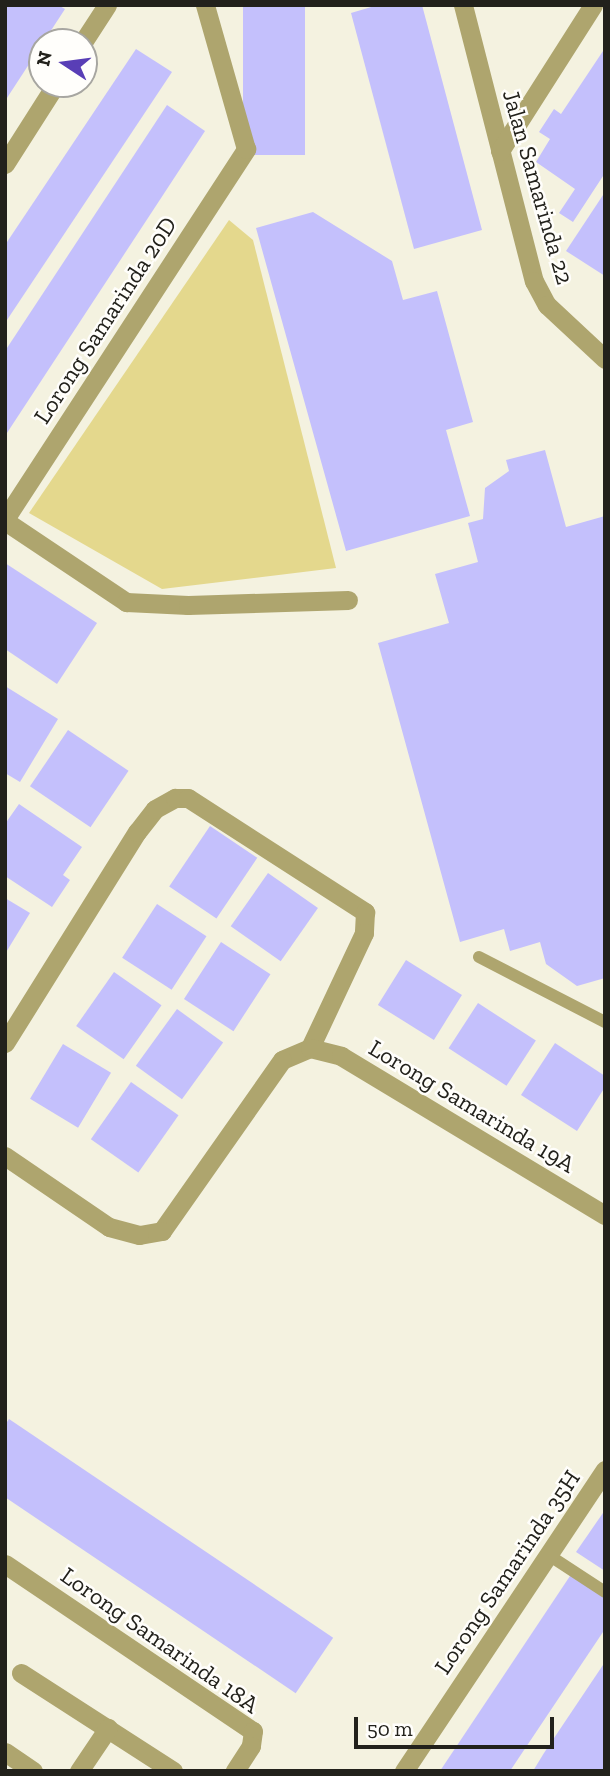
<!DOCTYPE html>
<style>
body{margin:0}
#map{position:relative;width:610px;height:1776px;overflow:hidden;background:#f4f2e0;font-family:"Zilla Slab",serif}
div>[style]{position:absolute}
.green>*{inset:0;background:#e4d88d}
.building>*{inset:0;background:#c4c0fc;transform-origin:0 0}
.service>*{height:12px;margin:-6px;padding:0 6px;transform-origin:6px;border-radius:6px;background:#aea56e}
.minor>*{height:19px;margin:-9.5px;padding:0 9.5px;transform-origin:9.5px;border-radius:9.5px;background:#aea56e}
span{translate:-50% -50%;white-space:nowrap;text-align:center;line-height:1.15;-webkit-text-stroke:5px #fffefb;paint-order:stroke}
.street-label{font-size:24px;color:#22211b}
.frame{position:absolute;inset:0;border:7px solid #22211b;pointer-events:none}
.north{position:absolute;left:28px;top:28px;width:70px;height:70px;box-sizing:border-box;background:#fffefb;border:2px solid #a7a6a1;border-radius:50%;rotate:283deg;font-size:19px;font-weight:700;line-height:28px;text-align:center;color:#22211b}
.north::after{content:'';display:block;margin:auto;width:24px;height:32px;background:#593eb6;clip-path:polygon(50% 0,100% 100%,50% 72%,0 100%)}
.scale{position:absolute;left:354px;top:1717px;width:200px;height:32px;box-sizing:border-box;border:4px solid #22211b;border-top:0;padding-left:9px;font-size:21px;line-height:24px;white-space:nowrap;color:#22211b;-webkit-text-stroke:5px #fffefb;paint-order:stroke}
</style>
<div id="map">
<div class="green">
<div style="clip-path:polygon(229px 220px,253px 240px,336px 568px,162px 589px,29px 513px)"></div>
</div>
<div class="building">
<div style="clip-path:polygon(5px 5px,58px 5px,65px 9px,5px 101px)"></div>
<div style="left:243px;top:5px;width:62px;height:150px"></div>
<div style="clip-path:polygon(378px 5px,422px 5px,482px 230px,414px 249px,351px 13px)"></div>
<div style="clip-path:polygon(605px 48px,605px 173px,573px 222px,559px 213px,575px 189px,536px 162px,550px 139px,539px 132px,554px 109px,561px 114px)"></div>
<div style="clip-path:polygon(136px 49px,172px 72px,5px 323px,5px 245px)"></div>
<div style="clip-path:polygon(167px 105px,205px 131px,5px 436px,5px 351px)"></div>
<div style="clip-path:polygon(605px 192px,605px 276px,566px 251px)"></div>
<div style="clip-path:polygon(313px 212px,392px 261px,403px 300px,437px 291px,473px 422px,446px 430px,470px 516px,346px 551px,256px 228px)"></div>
<div style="clip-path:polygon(545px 450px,566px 527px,605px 516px,605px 978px,577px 986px,546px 964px,540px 942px,510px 951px,504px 929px,460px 942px,378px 643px,449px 623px,435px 574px,478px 562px,468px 523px,483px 519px,485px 488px,509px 471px,506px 460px)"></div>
<div style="clip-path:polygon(5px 563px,97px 623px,57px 684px,5px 649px)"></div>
<div style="clip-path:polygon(5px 686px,58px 719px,20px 782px,5px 773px)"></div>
<div style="left:68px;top:730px;width:73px;height:68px;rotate:34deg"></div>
<div style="clip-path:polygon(19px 804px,82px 847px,63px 875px,70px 880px,52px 907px,5px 876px,5px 824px)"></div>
<div style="left:210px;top:826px;width:57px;height:73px;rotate:34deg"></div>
<div style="left:268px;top:873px;width:61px;height:65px;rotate:35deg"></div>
<div style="clip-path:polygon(5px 898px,30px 913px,5px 954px)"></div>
<div style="left:157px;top:904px;width:59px;height:64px;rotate:33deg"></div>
<div style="left:221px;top:942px;width:59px;height:68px;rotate:33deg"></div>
<div style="left:406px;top:960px;width:66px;height:53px;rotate:32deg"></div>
<div style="left:114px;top:972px;width:58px;height:66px;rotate:35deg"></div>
<div style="left:478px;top:1003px;width:69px;height:54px;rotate:33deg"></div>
<div style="left:177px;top:1009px;width:57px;height:70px;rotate:36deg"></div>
<div style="clip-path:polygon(555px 1043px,605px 1076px,605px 1087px,577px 1131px,521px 1095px)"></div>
<div style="left:63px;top:1044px;width:56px;height:64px;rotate:31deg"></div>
<div style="left:131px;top:1082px;width:58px;height:70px;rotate:35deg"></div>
<div style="left:9px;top:1419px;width:391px;height:67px;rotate:34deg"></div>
<div style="clip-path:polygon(605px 1510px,605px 1571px,576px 1552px)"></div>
<div style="clip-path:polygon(572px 1573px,605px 1595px,605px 1629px,510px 1771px,440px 1771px)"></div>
<div style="clip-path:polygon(605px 1662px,605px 1771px,533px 1771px,544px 1753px)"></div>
</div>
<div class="service">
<div style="left:479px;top:957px;width:142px;rotate:27.3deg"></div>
<div style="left:547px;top:1554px;width:69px;rotate:33.2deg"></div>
</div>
<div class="minor">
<div style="left:463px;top:5px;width:285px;rotate:75.6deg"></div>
<div style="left:534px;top:281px;width:27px;rotate:62deg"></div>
<div style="left:547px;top:305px;width:79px;rotate:43deg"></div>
<div style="left:83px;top:42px;width:44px;rotate:-57deg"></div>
<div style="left:500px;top:151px;width:173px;rotate:-57.5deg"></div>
<div style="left:5px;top:164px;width:95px;rotate:-57.5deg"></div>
<div style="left:5px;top:519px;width:442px;rotate:-56.9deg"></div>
<div style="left:246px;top:149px;width:150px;rotate:-105.9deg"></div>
<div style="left:5px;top:521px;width:146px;rotate:33.8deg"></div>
<div style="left:126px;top:602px;width:62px;rotate:2.8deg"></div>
<div style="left:188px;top:605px;width:160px;rotate:-1.8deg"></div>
<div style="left:5px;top:1043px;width:249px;rotate:-58deg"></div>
<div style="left:137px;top:832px;width:29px;rotate:-52deg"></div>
<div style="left:155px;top:809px;width:23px;rotate:-29deg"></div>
<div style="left:175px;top:798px;width:13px"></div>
<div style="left:188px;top:798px;width:211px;rotate:32.8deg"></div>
<div style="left:365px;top:912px;width:21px;rotate:93deg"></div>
<div style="left:364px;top:933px;width:127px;rotate:115.2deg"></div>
<div style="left:310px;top:1048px;width:30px;rotate:157deg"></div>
<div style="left:282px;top:1060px;width:209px;rotate:125.1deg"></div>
<div style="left:162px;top:1231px;width:23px;rotate:170deg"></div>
<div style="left:139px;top:1235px;width:31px;rotate:-165deg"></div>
<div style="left:109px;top:1227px;width:126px;rotate:-145.7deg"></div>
<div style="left:310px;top:1048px;width:32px;rotate:14deg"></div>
<div style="left:341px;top:1056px;width:308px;rotate:31.1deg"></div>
<div style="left:5px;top:1564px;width:299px;rotate:34deg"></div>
<div style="left:253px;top:1731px;width:15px;rotate:98deg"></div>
<div style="left:251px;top:1746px;width:30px;rotate:123deg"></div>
<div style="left:21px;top:1673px;width:181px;rotate:32.8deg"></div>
<div style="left:5px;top:1752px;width:34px;rotate:34deg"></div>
<div style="left:79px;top:1771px;width:52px;rotate:-56deg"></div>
<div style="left:404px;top:1771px;width:362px;rotate:-56.3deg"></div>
</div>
<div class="street-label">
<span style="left:538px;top:187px;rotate:74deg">Jalan Samarinda 22</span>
<span style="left:105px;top:320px;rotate:-57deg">Lorong Samarinda 20D</span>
<span style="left:472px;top:1106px;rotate:31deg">Lorong Samarinda 19A</span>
<span style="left:507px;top:1572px;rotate:-56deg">Lorong Samarinda 35H</span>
<span style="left:160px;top:1640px;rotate:35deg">Lorong Samarinda 18A</span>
</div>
<div class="frame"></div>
<div class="north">N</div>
<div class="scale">50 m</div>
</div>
